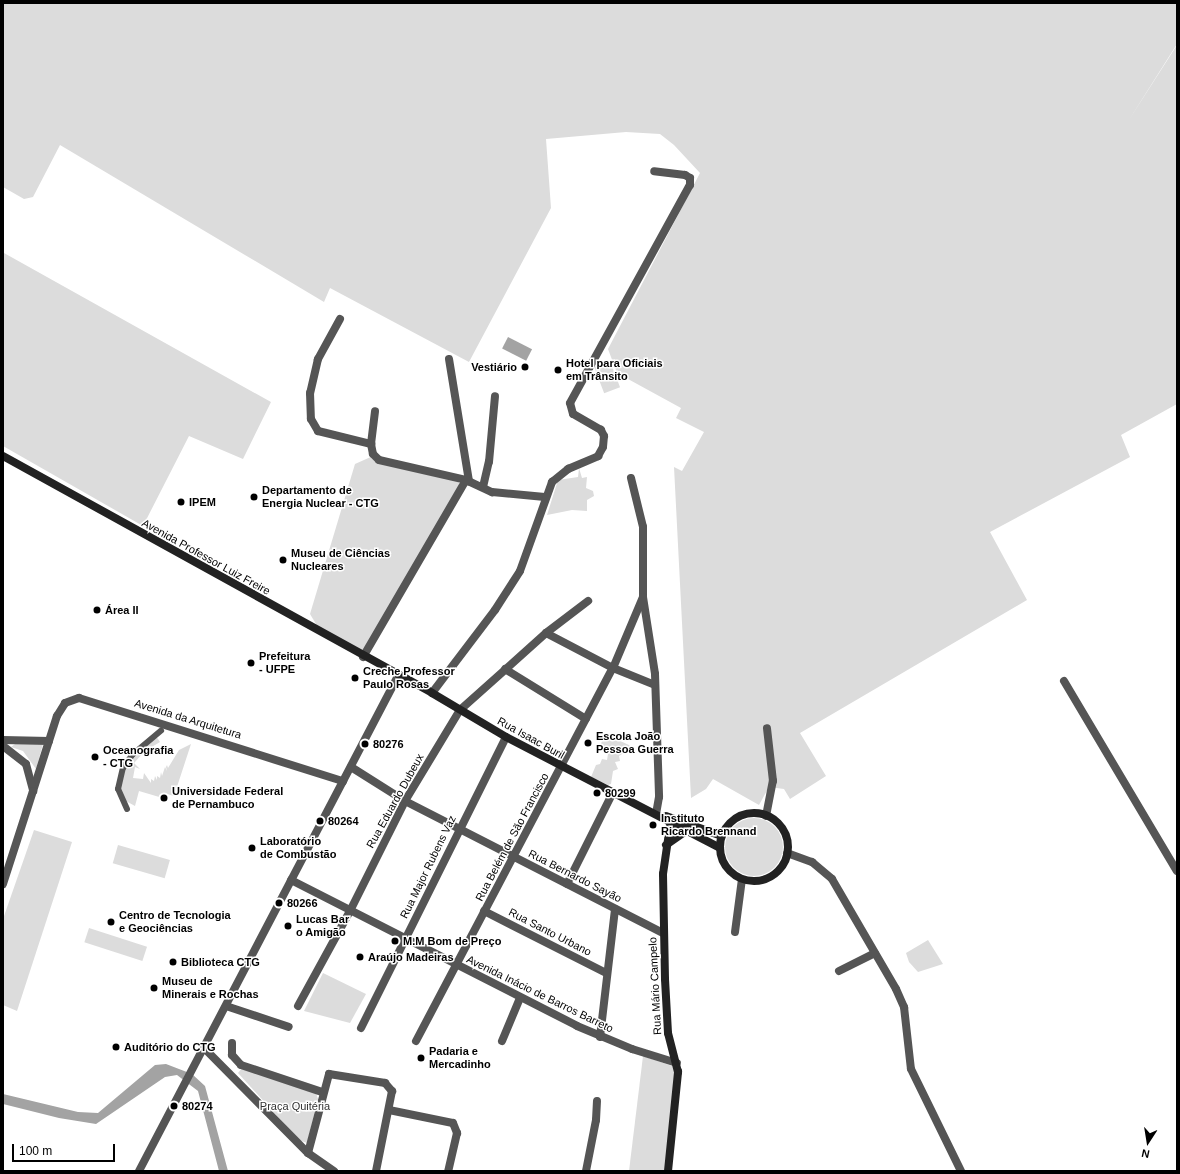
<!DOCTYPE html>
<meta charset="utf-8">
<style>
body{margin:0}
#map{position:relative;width:1180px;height:1174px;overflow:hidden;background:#fff;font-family:Arial,sans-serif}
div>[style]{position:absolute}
.green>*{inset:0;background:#dcdcdc;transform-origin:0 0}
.round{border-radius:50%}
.water>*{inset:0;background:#a3a3a3;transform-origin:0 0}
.pedestrian>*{height:6px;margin:-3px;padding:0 3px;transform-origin:3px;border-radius:3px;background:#555}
.minor>*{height:8px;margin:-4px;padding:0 4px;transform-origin:4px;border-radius:4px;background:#555}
.tertiary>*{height:8px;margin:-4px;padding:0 4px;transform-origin:4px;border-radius:4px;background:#555}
.secondary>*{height:8px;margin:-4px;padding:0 4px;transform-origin:4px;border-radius:4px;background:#222}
.secondary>.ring{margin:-4px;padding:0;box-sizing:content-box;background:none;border:8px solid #222;border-radius:50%}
.dots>*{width:11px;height:11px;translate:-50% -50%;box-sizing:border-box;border:2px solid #fff;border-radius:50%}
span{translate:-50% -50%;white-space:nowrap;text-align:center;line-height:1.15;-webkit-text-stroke:3px #fff;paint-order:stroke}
.poi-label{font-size:11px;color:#000;font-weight:700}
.left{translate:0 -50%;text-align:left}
.right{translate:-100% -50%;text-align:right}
.street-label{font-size:11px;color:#000}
.park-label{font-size:11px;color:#333}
.frame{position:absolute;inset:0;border:4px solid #000;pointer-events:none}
.north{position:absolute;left:1128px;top:1122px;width:40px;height:40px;-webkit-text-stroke:3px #fff;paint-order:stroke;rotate:192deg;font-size:11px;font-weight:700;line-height:16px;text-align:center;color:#000}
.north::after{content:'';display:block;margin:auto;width:14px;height:18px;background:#000;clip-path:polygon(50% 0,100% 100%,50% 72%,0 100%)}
.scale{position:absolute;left:12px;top:1144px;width:103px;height:18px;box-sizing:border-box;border:2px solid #000;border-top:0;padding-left:5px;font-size:12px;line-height:14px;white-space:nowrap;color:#000;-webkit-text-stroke:3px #fff;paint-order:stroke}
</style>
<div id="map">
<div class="green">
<div style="clip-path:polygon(3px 3px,1177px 3px,1177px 44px,1127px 123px,1177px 45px,1177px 404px,1121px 435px,1130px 457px,990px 532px,1027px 600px,800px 733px,826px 776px,790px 799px,784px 789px,769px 787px,759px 805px,713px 779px,706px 789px,691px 798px,674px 467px,682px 471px,704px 432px,676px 418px,681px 408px,617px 373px,608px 349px,700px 173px,674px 145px,660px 134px,626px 132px,546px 139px,551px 208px,469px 362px,330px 288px,324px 302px,60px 145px,33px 197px,24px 199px,3px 187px)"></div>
<div style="clip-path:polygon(4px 253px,271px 402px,243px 459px,189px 436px,143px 526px,3px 446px)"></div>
<div style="left:610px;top:361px;width:28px;height:17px;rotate:69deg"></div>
<div style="clip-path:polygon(373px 456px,456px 475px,460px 486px,363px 657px,322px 634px,310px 614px,355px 464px)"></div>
<div style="clip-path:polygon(579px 468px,582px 478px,587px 477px,586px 488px,593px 491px,594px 496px,587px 500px,587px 511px,572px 510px,547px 515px,558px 480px,578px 477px)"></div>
<div style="clip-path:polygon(605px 734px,629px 745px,635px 753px,625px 752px,619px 756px,620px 761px,615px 762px,618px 769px,613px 771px,611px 784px,608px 785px,591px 777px,596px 765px,600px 764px,602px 759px,607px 760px,609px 748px,600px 746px)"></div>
<div style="clip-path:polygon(156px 736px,160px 742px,145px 751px,134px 763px,140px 769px,135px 767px,133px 778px,143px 779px,144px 773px,151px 783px,151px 779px,154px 781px,155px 776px,157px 780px,157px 776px,160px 778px,161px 772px,162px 776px,165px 767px,167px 771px,166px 767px,167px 765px,168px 768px,179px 750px,191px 744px,174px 796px,167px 794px,166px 799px,139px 791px,135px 806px,124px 800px,120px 787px,127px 764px)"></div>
<div style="clip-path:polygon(15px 744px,43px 744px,36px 769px,23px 751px,11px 747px)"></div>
<div class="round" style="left:725px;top:818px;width:58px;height:58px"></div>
<div style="clip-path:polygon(34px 830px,72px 842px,17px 1011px,3px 1005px,3px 919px)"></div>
<div style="left:118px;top:845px;width:54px;height:19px;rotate:16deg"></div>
<div style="left:89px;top:928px;width:61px;height:15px;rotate:18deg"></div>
<div style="clip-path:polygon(928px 940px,943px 964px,918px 972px,909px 962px,906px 953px)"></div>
<div style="clip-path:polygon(323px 973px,366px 994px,350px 1023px,304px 1011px)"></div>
<div style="clip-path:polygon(643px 1056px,675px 1067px,666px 1171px,629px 1171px)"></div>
<div style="clip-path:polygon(242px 1068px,316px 1093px,318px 1099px,307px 1143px,299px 1140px,238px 1073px)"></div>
</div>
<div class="water">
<div style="left:508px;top:337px;width:27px;height:13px;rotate:27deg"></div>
<div style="clip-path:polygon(166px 1064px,192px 1074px,205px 1086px,228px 1171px,219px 1171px,198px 1091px,177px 1075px,165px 1077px,96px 1124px,59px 1118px,3px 1104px,3px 1094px,78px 1112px,98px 1113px,155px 1065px)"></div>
</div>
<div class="pedestrian">
<div style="left:127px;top:809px;width:22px;rotate:-114deg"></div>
<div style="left:118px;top:789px;width:22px;rotate:-77deg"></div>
<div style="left:123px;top:768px;width:16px;rotate:-55deg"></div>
<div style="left:132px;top:755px;width:38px;rotate:-40deg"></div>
</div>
<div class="minor">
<div style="left:340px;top:319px;width:46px;rotate:118.8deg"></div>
<div style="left:318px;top:359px;width:35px;rotate:103deg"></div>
<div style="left:310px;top:393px;width:26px;rotate:88deg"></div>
<div style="left:311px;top:419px;width:14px;rotate:60deg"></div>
<div style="left:318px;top:431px;width:55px;rotate:13.8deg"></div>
<div style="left:371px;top:444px;width:10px;rotate:79deg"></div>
<div style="left:373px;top:454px;width:8px;rotate:45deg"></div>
<div style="left:379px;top:460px;width:89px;rotate:12.9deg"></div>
<div style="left:466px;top:480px;width:29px;rotate:25deg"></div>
<div style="left:492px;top:492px;width:53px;rotate:5.4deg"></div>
<div style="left:449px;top:359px;width:124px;rotate:80.7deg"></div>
<div style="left:371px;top:444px;width:33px;rotate:-83deg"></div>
<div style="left:631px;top:478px;width:50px;rotate:76.2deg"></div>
<div style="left:643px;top:527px;width:70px;rotate:90deg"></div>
<div style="left:643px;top:597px;width:78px;rotate:81.1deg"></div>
<div style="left:655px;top:674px;width:123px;rotate:88.1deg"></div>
<div style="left:659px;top:797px;width:17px;rotate:100deg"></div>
<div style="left:483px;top:487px;width:26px;rotate:-77deg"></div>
<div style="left:489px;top:462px;width:66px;rotate:-84.8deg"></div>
<div style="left:546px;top:633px;width:76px;rotate:27.6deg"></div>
<div style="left:613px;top:668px;width:45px;rotate:22deg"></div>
<div style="left:363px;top:657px;width:205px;rotate:-59.8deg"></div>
<div style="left:505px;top:669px;width:95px;rotate:31.7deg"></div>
<div style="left:1064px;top:681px;width:221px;rotate:59.3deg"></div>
<div style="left:432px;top:693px;width:104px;rotate:-52.8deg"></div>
<div style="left:495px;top:610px;width:46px;rotate:-57.3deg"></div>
<div style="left:520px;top:571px;width:95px;rotate:-70.2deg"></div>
<div style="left:552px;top:482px;width:21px;rotate:-39deg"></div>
<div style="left:568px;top:469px;width:33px;rotate:-23deg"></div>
<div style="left:598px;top:456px;width:10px;rotate:-61deg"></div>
<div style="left:603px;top:447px;width:11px;rotate:-85deg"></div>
<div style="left:604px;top:436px;width:7px;rotate:-117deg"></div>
<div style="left:601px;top:430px;width:32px;rotate:-150deg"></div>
<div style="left:573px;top:414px;width:11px;rotate:-105deg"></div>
<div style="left:570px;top:403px;width:249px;rotate:-61.2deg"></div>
<div style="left:690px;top:185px;width:7px;rotate:-90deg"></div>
<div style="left:690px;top:178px;width:6px;rotate:-149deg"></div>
<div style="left:685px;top:175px;width:31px;rotate:-173deg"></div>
<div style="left:3px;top:740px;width:46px;rotate:1.2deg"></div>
<div style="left:351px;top:767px;width:64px;rotate:32.2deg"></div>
<div style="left:405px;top:801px;width:290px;rotate:27.1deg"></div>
<div style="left:33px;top:791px;width:79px;rotate:-72.3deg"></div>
<div style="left:57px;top:716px;width:15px;rotate:-58deg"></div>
<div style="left:65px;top:703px;width:15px;rotate:-20deg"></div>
<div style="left:79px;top:698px;width:277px;rotate:17.5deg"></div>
<div style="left:766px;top:816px;width:36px;rotate:-79deg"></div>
<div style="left:773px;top:781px;width:53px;rotate:-96.5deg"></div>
<div style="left:787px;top:853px;width:27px;rotate:20deg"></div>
<div style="left:812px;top:862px;width:26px;rotate:40deg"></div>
<div style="left:832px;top:879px;width:127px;rotate:59.8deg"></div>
<div style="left:896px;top:989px;width:20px;rotate:66deg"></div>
<div style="left:904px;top:1007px;width:62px;rotate:83.6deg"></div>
<div style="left:911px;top:1069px;width:114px;rotate:63.9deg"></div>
<div style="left:291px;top:880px;width:321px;rotate:27deg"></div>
<div style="left:577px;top:1026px;width:60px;rotate:22.7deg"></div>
<div style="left:632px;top:1049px;width:47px;rotate:17.3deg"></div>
<div style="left:567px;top:884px;width:101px;rotate:-63.4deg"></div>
<div style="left:484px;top:911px;width:137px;rotate:26.9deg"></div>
<div style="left:735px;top:932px;width:53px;rotate:-82.5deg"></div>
<div style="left:839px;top:971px;width:40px;rotate:-26.6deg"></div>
<div style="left:226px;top:1006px;width:66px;rotate:18.4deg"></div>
<div style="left:298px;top:1006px;width:108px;rotate:-61.3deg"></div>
<div style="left:350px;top:911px;width:123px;rotate:-63.4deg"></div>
<div style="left:405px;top:801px;width:106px;rotate:-58.9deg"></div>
<div style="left:460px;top:710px;width:115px;rotate:-41.8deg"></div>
<div style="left:546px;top:633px;width:53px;rotate:-37.3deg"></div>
<div style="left:361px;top:1028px;width:325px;rotate:-63.5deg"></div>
<div style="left:600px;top:1037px;width:129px;rotate:-83.3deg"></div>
<div style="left:416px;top:1041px;width:422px;rotate:-62.2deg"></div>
<div style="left:613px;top:668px;width:77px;rotate:-67.1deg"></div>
<div style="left:502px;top:1041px;width:47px;rotate:-67.3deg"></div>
<div style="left:232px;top:1043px;width:12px;rotate:90deg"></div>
<div style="left:232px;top:1055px;width:13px;rotate:48deg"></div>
<div style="left:241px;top:1065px;width:85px;rotate:18.4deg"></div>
<div style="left:204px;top:1048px;width:148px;rotate:45.3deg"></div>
<div style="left:308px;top:1153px;width:32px;rotate:35deg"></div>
<div style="left:389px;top:1110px;width:65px;rotate:11.5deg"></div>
<div style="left:453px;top:1123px;width:11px;rotate:68deg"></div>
<div style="left:457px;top:1133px;width:39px;rotate:103deg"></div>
<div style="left:308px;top:1153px;width:82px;rotate:-75.1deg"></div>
<div style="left:329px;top:1074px;width:57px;rotate:9.1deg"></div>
<div style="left:385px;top:1083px;width:11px;rotate:49deg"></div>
<div style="left:392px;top:1091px;width:82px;rotate:101.3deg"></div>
<div style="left:586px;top:1171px;width:52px;rotate:-78.9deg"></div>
<div style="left:596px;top:1120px;width:19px;rotate:-87deg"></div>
</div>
<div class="tertiary">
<div style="left:3px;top:746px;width:29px;rotate:38deg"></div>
<div style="left:26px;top:764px;width:28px;rotate:75deg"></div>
<div style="left:33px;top:791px;width:98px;rotate:107.9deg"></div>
<div style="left:139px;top:1171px;width:559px;rotate:-62.38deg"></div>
</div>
<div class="secondary">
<div style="left:3px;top:456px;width:490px;rotate:28.9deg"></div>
<div style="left:432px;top:693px;width:86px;rotate:30.7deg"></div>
<div style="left:506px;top:737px;width:241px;rotate:27.4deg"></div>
<div class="ring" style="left:720px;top:813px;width:60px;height:60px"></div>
<div style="left:666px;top:816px;width:59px;rotate:19.7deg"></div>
<div style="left:666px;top:845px;width:24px;rotate:-35deg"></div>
<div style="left:668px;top:1171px;width:100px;rotate:-84.2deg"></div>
<div style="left:678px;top:1072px;width:40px;rotate:-104.4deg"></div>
<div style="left:668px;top:1033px;width:54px;rotate:-93.2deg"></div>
<div style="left:665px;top:979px;width:105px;rotate:-91.1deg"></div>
<div style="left:663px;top:874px;width:56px;rotate:-81.7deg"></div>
</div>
<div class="dots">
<div style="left:525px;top:367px;background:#000"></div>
<div style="left:558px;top:370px;background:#000"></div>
<div style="left:254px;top:497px;background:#000"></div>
<div style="left:181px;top:502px;background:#000"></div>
<div style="left:283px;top:560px;background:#000"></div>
<div style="left:97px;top:610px;background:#000"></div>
<div style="left:251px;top:663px;background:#000"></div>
<div style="left:355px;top:678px;background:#000"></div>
<div style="left:588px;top:743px;background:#000"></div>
<div style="left:365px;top:744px;background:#000"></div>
<div style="left:95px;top:757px;background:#000"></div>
<div style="left:597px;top:793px;background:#000"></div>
<div style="left:164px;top:798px;background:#000"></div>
<div style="left:320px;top:821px;background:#000"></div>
<div style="left:653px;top:825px;background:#000"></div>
<div style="left:252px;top:848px;background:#000"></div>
<div style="left:279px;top:903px;background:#000"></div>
<div style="left:111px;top:922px;background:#000"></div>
<div style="left:288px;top:926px;background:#000"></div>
<div style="left:395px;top:941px;background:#000"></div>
<div style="left:360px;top:957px;background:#000"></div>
<div style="left:173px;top:962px;background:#000"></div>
<div style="left:154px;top:988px;background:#000"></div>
<div style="left:116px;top:1047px;background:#000"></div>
<div style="left:421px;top:1058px;background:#000"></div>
<div style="left:174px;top:1106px;background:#000"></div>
</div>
<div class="poi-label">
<span class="left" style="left:566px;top:370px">Hotel para Oficiais<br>em Trânsito</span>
<span class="right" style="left:517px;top:367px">Vestiário</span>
<span class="left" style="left:262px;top:497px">Departamento de<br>Energia Nuclear - CTG</span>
<span class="left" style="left:189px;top:502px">IPEM</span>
<span class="left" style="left:291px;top:560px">Museu de Ciências<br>Nucleares</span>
<span class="left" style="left:105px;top:610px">Área II</span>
<span class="left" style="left:259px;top:663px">Prefeitura<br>- UFPE</span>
<span class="left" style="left:363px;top:678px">Creche Professor<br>Paulo Rosas</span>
<span class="left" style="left:596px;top:743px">Escola João<br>Pessoa Guerra</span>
<span class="left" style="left:373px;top:744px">80276</span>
<span class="left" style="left:103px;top:757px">Oceanografia<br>- CTG</span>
<span class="left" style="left:172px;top:798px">Universidade Federal<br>de Pernambuco</span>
<span class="left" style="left:605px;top:793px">80299</span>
<span class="left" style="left:661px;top:825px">Instituto<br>Ricardo Brennand</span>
<span class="left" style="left:328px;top:821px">80264</span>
<span class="left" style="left:260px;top:848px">Laboratório<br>de Combustão</span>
<span class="left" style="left:287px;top:903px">80266</span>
<span class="left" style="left:119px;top:922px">Centro de Tecnologia<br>e Geociências</span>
<span class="left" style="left:296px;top:926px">Lucas Bar<br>o Amigão</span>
<span class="left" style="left:403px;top:941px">M.M Bom de Preço</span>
<span class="left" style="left:368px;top:957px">Araújo Madeiras</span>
<span class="left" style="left:181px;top:962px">Biblioteca CTG</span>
<span class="left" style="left:162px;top:988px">Museu de<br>Minerais e Rochas</span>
<span class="left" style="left:124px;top:1047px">Auditório do CTG</span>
<span class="left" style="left:429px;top:1058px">Padaria e<br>Mercadinho</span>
<span class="left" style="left:182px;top:1106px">80274</span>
</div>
<div class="street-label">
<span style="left:206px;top:557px;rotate:29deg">Avenida Professor Luiz Freire</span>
<span style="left:188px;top:719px;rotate:17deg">Avenida da Arquitetura</span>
<span style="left:531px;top:738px;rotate:29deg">Rua Isaac Buril</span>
<span style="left:395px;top:801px;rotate:-61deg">Rua Eduardo Dubeux</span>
<span style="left:512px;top:837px;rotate:-62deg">Rua Belém de São Francisco</span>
<span style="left:428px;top:867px;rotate:-64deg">Rua Major Rubens Vaz</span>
<span style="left:575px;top:876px;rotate:27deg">Rua Bernardo Sayão</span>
<span style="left:550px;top:932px;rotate:27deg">Rua Santo Urbano</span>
<span style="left:655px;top:986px;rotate:-93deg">Rua Mário Campelo</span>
<span style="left:540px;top:994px;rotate:26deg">Avenida Inácio de Barros Barreto</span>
</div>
<div class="park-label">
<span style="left:295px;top:1106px">Praça Quitéria</span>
</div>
<div class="frame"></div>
<div class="north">N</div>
<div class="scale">100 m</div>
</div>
